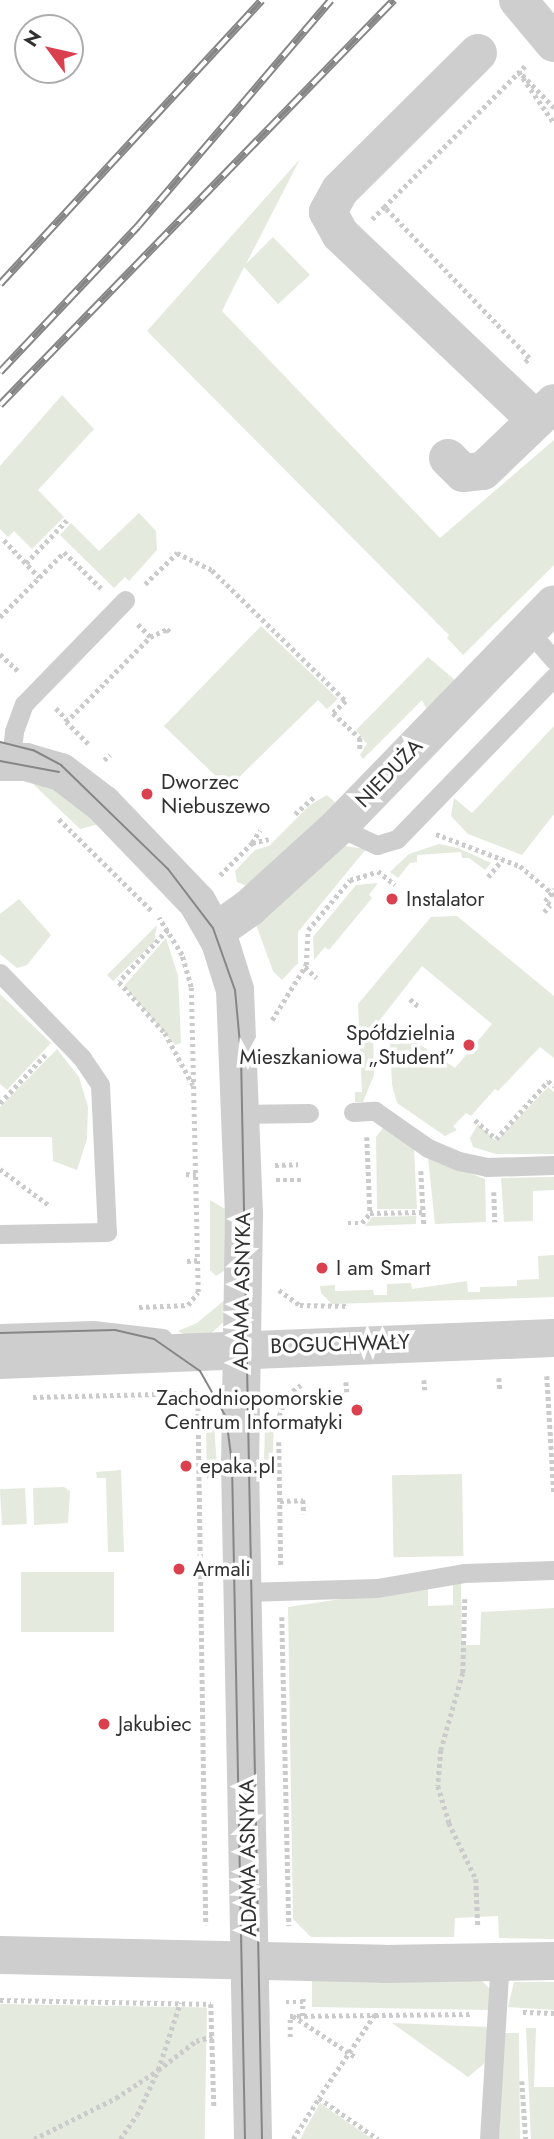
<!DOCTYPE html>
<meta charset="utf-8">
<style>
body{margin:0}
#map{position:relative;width:554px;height:2139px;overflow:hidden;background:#fff;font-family:Jost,sans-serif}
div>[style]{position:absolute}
.green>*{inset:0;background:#e4eadd;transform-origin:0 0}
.path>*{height:4.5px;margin-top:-2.25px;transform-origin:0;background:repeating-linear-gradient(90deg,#cbcbcb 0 3.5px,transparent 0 7px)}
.lane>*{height:19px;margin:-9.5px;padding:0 9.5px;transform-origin:9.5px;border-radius:9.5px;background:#cecece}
.street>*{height:38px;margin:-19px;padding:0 19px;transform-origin:19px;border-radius:19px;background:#cecece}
.tram>*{height:2px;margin:-1px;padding:0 1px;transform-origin:1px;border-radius:1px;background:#868686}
.rail>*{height:8px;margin-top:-4px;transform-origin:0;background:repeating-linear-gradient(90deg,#fff 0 16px,#868686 0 32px);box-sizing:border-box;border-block:2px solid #868686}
.dots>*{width:19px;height:19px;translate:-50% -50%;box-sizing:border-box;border:4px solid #fff;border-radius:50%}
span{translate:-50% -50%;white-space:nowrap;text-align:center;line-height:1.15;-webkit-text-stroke:7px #fff;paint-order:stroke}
.street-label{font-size:21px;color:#313131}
.poi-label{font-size:21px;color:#313131}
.left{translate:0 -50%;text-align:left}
.right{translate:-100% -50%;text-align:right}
.north{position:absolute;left:14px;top:14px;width:70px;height:70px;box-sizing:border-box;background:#fff;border:2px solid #adadad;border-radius:50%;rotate:303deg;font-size:19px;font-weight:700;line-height:28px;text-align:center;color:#313131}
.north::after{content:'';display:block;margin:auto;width:24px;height:32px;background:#db404f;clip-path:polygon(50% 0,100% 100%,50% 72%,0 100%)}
</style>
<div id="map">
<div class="green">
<div style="clip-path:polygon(300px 159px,246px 264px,273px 237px,310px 275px,278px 304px,244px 267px,222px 311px,440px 538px,554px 440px,554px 565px,463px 655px,447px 638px,449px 635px,147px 331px)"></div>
<div style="clip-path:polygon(62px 395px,94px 429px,38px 490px,64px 517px,32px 549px,14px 531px,8px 537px,0 529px,0 466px)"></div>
<div style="clip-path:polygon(139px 513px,156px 531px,157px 550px,129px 581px,125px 577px,114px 588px,60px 535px,71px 523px,99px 551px)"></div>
<div style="clip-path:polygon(261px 626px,338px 699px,327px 709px,318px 700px,228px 788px,164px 726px)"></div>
<div style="clip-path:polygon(428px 657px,456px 681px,427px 710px,422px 700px,363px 759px,360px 755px,367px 744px,356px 730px)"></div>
<div style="clip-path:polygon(554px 726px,554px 814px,536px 837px,522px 855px,468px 834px,451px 816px,454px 798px,472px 813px)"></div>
<div style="clip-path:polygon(37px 776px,99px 824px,80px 829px,34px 785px)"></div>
<div style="clip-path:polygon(327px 795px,338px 805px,247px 886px,237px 882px,235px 871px,255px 850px,269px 846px,310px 805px)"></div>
<div style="clip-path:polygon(439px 844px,458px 848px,491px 863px,485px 870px,469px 858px,462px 858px,461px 852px,417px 855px,417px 862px,410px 863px,398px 878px,390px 872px,409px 854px)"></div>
<div style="clip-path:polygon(345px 846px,366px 849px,298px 932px,298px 963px,282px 980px,273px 971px,254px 919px)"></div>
<div style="clip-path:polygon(378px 883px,369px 895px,372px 898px,329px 950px,325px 947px,314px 960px,313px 937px,356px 885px)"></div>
<div style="clip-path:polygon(19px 899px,51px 935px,27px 965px,17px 968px,0 954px,0 914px)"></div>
<div style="clip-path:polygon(457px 916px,554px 996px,554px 1058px,540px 1047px,498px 1091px,495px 1089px,471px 1116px,466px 1113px,453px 1126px,457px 1130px,445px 1136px,397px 1103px,392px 1085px,390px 1041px,398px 1030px,455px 1068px,492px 1024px,422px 966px,379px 1021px,373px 1034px,374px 1075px,363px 1102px,355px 1102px,355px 1092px,362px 1092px,358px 1004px,431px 917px)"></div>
<div style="clip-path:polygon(157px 925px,154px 942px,113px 981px,107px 975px)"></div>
<div style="clip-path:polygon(166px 938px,178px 976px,181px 1043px,175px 1045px,124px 986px)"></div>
<div style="clip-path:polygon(0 994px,51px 1043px,7px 1090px,0 1084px)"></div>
<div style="clip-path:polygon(57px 1049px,79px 1077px,88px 1107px,87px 1139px,77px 1170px,53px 1161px,52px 1137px,0 1137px,0 1107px)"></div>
<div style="clip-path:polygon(548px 1087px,554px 1092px,554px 1154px,496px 1154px,473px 1147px,470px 1138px,478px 1124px,496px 1141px)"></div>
<div style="clip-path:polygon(383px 1128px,414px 1149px,417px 1209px,377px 1209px,376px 1137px)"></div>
<div style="clip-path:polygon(428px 1157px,485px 1179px,486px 1222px,435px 1224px)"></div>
<div style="clip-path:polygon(554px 1177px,554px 1190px,533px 1191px,533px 1221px,504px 1222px,501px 1178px)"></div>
<div style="clip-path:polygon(210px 1200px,232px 1213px,227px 1269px,216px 1276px,210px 1270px)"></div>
<div style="clip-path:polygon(416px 1216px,416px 1224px,365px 1226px,372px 1217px)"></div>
<div style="clip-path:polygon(554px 1255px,554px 1297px,332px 1304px,321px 1293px,320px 1286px,335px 1285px,335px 1291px,373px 1290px,374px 1295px,387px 1295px,387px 1284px,411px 1283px,412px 1289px,467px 1281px,468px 1292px,480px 1292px,480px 1287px,517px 1286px,517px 1280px,539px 1279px,538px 1256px)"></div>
<div style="clip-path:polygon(227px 1298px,226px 1320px,209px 1335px,189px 1337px,178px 1331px,197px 1323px)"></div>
<div style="clip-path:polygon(265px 1422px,274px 1424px,272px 1473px,264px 1464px)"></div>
<div style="clip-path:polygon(214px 1424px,217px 1466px,207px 1480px,206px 1425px)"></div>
<div style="clip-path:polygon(121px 1470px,124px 1552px,108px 1552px,106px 1478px,97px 1478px,96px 1472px)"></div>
<div style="left:462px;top:1474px;width:82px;height:70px;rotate:89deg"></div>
<div style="clip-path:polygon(64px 1487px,70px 1491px,68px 1523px,34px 1525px,33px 1488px)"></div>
<div style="left:25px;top:1488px;width:36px;height:25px;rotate:87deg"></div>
<div style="left:114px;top:1572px;width:60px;height:93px;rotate:90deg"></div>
<div style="clip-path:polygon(453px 1584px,461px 1584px,462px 1645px,480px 1645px,481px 1612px,554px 1608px,554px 1939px,499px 1938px,498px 1916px,455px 1918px,454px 1937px,311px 1937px,293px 1919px,288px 1607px,428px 1586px,428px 1606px,453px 1605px)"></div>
<div style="clip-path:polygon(312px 1978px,482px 1981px,490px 1989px,490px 2010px,312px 2007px)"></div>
<div style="clip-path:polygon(514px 1982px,554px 1982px,554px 2010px,508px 2007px)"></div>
<div style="left:0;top:2004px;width:207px;height:135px;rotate:1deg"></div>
<div style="clip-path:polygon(392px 2023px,488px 2027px,486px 2062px,468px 2077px)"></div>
<div style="clip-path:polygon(526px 2028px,536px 2028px,534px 2087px,554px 2087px,554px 2139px,531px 2139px)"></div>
<div style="clip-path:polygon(504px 2033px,519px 2033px,520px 2139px,499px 2139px)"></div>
<div style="clip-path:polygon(320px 2103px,372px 2139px,300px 2139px)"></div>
</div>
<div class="path">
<div style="left:554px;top:108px;width:50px;rotate:-134.2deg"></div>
<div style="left:519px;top:72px;width:62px;rotate:55.5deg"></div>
<div style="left:372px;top:219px;width:17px;rotate:-45deg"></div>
<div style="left:525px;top:362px;width:6px;rotate:-45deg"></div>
<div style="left:529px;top:358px;width:209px;rotate:-133.8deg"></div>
<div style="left:384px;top:207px;width:201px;rotate:-45deg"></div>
<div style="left:4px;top:540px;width:51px;rotate:46.6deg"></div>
<div style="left:26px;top:563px;width:59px;rotate:-46.4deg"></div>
<div style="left:145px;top:584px;width:45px;rotate:-44.1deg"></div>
<div style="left:177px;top:553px;width:39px;rotate:26deg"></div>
<div style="left:212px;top:570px;width:187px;rotate:44.4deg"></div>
<div style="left:346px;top:701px;width:18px;rotate:137deg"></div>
<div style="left:333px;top:713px;width:37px;rotate:43deg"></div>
<div style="left:360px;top:738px;width:12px;rotate:90deg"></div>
<div style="left:0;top:617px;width:91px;rotate:-45.4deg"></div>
<div style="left:64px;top:552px;width:52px;rotate:44.2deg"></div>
<div style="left:150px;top:637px;width:19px;rotate:-25deg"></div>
<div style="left:167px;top:629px;width:6px;rotate:45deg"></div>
<div style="left:0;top:654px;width:26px;rotate:43deg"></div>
<div style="left:56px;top:708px;width:16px;rotate:47deg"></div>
<div style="left:88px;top:744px;width:31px;rotate:-135deg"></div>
<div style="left:66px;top:722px;width:120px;rotate:-45.3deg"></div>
<div style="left:150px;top:637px;width:18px;rotate:-135deg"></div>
<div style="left:104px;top:760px;width:8px;rotate:-40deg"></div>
<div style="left:295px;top:814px;width:27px;rotate:-42deg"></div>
<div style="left:59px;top:819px;width:131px;rotate:44.7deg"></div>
<div style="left:436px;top:834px;width:90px;rotate:20.9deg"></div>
<div style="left:520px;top:866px;width:45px;rotate:40.5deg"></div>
<div style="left:252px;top:843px;width:15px;rotate:-58deg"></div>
<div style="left:378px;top:871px;width:22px;rotate:39deg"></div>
<div style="left:220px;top:875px;width:45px;rotate:-45deg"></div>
<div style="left:252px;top:843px;width:17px;rotate:-13deg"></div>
<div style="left:488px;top:877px;width:22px;rotate:-51deg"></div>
<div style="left:544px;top:912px;width:9px;rotate:-49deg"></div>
<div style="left:550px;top:905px;width:6px;rotate:-141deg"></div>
<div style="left:545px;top:901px;width:15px;rotate:-53deg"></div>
<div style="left:168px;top:930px;width:71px;rotate:133.3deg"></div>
<div style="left:119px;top:982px;width:69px;rotate:48deg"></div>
<div style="left:165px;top:1033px;width:59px;rotate:61.7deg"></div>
<div style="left:305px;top:967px;width:16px;rotate:43deg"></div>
<div style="left:410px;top:999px;width:11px;rotate:41deg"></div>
<div style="left:272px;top:1020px;width:65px;rotate:-58.3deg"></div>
<div style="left:306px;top:965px;width:35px;rotate:-87deg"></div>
<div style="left:308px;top:930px;width:65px;rotate:-50deg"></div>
<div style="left:350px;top:880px;width:28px;rotate:-17deg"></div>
<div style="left:273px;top:1062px;width:22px;rotate:-3deg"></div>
<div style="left:0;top:1103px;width:66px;rotate:-46.8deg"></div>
<div style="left:475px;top:1120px;width:28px;rotate:42deg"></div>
<div style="left:496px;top:1139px;width:78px;rotate:-48.1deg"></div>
<div style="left:548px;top:1081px;width:8px;rotate:40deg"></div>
<div style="left:367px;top:1137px;width:76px;rotate:87.7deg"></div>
<div style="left:275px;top:1165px;width:23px;rotate:-2deg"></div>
<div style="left:0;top:1169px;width:62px;rotate:36.5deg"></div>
<div style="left:421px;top:1171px;width:53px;rotate:86.8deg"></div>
<div style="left:186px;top:1174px;width:10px;rotate:6deg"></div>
<div style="left:276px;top:1180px;width:26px"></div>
<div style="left:494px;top:1192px;width:30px;rotate:88deg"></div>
<div style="left:348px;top:1223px;width:14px"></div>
<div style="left:362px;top:1223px;width:13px;rotate:-51deg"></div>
<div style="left:370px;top:1213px;width:53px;rotate:-1.1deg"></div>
<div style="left:187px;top:1261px;width:11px;rotate:-5deg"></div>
<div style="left:279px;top:1290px;width:26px;rotate:36deg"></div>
<div style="left:300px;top:1305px;width:49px;rotate:1.2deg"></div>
<div style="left:139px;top:1307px;width:49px;rotate:-2.3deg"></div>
<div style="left:188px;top:1305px;width:16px;rotate:-52deg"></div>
<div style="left:198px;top:1292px;width:305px;rotate:-91.3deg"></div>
<div style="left:191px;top:987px;width:33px;rotate:-106deg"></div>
<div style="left:182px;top:955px;width:44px;rotate:-121.9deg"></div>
<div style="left:547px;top:1376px;width:118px;rotate:86.6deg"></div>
<div style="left:499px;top:1378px;width:11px;rotate:85deg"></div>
<div style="left:424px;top:1380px;width:10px;rotate:84deg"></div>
<div style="left:346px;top:1382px;width:10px;rotate:84deg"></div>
<div style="left:33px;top:1397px;width:165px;rotate:-1.4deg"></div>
<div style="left:198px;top:1393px;width:532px;rotate:89.14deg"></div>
<div style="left:279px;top:1416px;width:22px;rotate:-69deg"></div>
<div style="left:287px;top:1395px;width:17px;rotate:-36deg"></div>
<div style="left:279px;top:1442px;width:124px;rotate:89.1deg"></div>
<div style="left:280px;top:1501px;width:23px;rotate:-2deg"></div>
<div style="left:303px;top:1500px;width:14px;rotate:86deg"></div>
<div style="left:465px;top:1599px;width:74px;rotate:91.5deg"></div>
<div style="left:463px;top:1673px;width:80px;rotate:105.9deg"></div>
<div style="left:441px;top:1750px;width:36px;rotate:95deg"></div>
<div style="left:438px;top:1786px;width:39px;rotate:73deg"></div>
<div style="left:449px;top:1823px;width:62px;rotate:64.3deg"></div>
<div style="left:476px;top:1879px;width:47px;rotate:87.6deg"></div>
<div style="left:282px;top:1617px;width:309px;rotate:88.7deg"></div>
<div style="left:0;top:2000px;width:211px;rotate:1.1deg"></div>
<div style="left:211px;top:2004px;width:102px;rotate:88.3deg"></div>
<div style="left:286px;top:2002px;width:17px"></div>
<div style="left:523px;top:2012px;width:31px;rotate:2deg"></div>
<div style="left:375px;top:2015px;width:95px;rotate:-0.6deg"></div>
<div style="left:293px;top:2016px;width:77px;rotate:33.3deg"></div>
<div style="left:302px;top:2016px;width:20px;rotate:-87deg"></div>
<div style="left:290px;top:2037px;width:21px;rotate:-90deg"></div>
<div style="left:290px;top:2016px;width:85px;rotate:-0.7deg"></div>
<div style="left:375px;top:2015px;width:100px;rotate:124deg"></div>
<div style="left:319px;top:2098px;width:72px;rotate:34.8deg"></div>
<div style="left:522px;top:2081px;width:58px;rotate:86.1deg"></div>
<div style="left:34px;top:2139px;width:92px;rotate:-26.6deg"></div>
<div style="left:116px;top:2098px;width:50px;rotate:-33.7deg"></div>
<div style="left:158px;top:2070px;width:71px;rotate:-71.8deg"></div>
<div style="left:120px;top:2139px;width:29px;rotate:-55deg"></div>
<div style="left:137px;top:2115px;width:50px;rotate:-65deg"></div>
<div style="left:158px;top:2070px;width:48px;rotate:-37.3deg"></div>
<div style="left:196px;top:2041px;width:17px;rotate:-17deg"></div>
<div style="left:293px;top:2139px;width:49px;rotate:-57.6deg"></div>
</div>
<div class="lane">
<div style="left:528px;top:630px;width:40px;rotate:49deg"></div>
<div style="left:11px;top:760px;width:29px;rotate:-84deg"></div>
<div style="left:14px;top:731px;width:29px;rotate:-70deg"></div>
<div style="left:24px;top:704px;width:145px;rotate:-45.8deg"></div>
<div style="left:338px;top:827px;width:43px;rotate:24.8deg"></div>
<div style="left:377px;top:845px;width:21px;rotate:-17deg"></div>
<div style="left:397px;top:839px;width:226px;rotate:-45.9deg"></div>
<div style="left:0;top:973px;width:118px;rotate:46deg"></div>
<div style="left:82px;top:1058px;width:32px;rotate:56deg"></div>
<div style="left:100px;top:1085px;width:147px;rotate:87.3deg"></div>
<div style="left:107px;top:1232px;width:107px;rotate:178.9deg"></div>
<div style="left:353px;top:1112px;width:22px;rotate:-3deg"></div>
<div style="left:375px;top:1111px;width:65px;rotate:34.9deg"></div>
<div style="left:428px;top:1148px;width:34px;rotate:23deg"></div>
<div style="left:459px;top:1161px;width:29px;rotate:12deg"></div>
<div style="left:487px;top:1167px;width:67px;rotate:-1.7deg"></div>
<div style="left:242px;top:1114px;width:67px;rotate:-0.9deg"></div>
<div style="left:0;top:1333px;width:93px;rotate:-1.8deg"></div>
<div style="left:93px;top:1330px;width:70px;rotate:6.5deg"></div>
<div style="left:243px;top:1592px;width:134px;rotate:-1.7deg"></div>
<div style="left:377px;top:1588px;width:88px;rotate:-9.8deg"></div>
<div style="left:464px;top:1573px;width:90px;rotate:-1.9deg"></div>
<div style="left:489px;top:2139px;width:178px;rotate:-86.5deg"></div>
</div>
<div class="street">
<div style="left:518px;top:0;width:56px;rotate:50.1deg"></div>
<div style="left:478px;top:53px;width:194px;rotate:135.2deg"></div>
<div style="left:340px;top:190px;width:25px;rotate:119deg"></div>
<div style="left:328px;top:212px;width:25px;rotate:61deg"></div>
<div style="left:340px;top:234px;width:270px;rotate:43.5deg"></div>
<div style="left:448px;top:458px;width:21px;rotate:45deg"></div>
<div style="left:463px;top:473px;width:20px;rotate:-6deg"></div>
<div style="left:483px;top:471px;width:98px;rotate:-43.8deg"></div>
<div style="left:0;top:762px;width:26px"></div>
<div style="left:26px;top:762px;width:36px;rotate:16deg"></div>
<div style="left:61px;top:772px;width:53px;rotate:37.3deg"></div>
<div style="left:103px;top:804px;width:136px;rotate:46.2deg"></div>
<div style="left:197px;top:902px;width:46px;rotate:60.1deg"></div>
<div style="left:220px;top:942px;width:50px;rotate:72.6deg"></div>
<div style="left:235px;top:990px;width:223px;rotate:87.7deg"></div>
<div style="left:244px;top:1213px;width:250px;rotate:90.9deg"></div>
<div style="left:240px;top:1463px;width:676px;rotate:88.9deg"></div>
<div style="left:215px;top:932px;width:42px;rotate:-35.2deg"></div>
<div style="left:249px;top:908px;width:120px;rotate:-42.3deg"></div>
<div style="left:338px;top:827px;width:310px;rotate:-45.9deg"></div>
<div style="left:0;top:1360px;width:554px;rotate:-2.27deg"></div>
<div style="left:0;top:1955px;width:384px;rotate:1.3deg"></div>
<div style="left:384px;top:1964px;width:170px;rotate:-1deg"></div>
</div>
<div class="tram">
<div style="left:0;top:742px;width:34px;rotate:14deg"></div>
<div style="left:33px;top:750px;width:32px;rotate:28deg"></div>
<div style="left:61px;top:765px;width:149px;rotate:44.2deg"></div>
<div style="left:168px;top:869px;width:74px;rotate:52.7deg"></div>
<div style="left:213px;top:928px;width:66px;rotate:70.5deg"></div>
<div style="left:235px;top:990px;width:65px;rotate:84.7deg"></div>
<div style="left:241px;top:1055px;width:1084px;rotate:88.89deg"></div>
<div style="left:0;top:761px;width:60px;rotate:10.6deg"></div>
<div style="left:0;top:1333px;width:115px;rotate:-1.5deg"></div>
<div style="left:115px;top:1330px;width:40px;rotate:13deg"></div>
<div style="left:154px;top:1339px;width:56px;rotate:34.8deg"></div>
<div style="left:200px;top:1371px;width:53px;rotate:60.5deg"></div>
<div style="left:226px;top:1417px;width:46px;rotate:82.6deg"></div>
<div style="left:232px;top:1463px;width:676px;rotate:88.9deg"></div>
</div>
<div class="rail">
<div style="left:0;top:284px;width:386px;rotate:-47.3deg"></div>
<div style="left:0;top:372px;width:201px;rotate:-46.6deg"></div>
<div style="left:138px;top:226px;width:297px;rotate:-49.5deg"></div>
<div style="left:0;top:405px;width:565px;rotate:-45.79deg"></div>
</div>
<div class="dots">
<div style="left:147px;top:794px;background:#db404f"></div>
<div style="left:392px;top:899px;background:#db404f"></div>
<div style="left:469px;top:1045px;background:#db404f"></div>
<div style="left:322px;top:1268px;background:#db404f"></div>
<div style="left:357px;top:1410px;background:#db404f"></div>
<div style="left:186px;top:1466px;background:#db404f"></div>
<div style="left:179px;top:1569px;background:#db404f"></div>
<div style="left:104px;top:1724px;background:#db404f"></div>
</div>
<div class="street-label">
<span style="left:389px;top:773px;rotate:-46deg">NIEDUŻA</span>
<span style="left:242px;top:1291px;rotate:-89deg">ADAMA ASNYKA</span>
<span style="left:340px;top:1344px;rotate:-2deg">BOGUCHWAŁY</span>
<span style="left:248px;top:1858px;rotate:-91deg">ADAMA ASNYKA</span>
</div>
<div class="poi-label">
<span class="left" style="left:161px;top:794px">Dworzec<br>Niebuszewo</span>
<span class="left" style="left:406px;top:899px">Instalator</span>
<span class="right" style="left:455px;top:1045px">Spółdzielnia<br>Mieszkaniowa „Student”</span>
<span class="left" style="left:336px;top:1268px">I am Smart</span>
<span class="right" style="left:343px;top:1410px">Zachodniopomorskie<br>Centrum Informatyki</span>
<span class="left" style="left:200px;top:1466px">epaka.pl</span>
<span class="left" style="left:193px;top:1569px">Armali</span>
<span class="left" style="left:118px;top:1724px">Jakubiec</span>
</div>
<div class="north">N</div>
</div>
